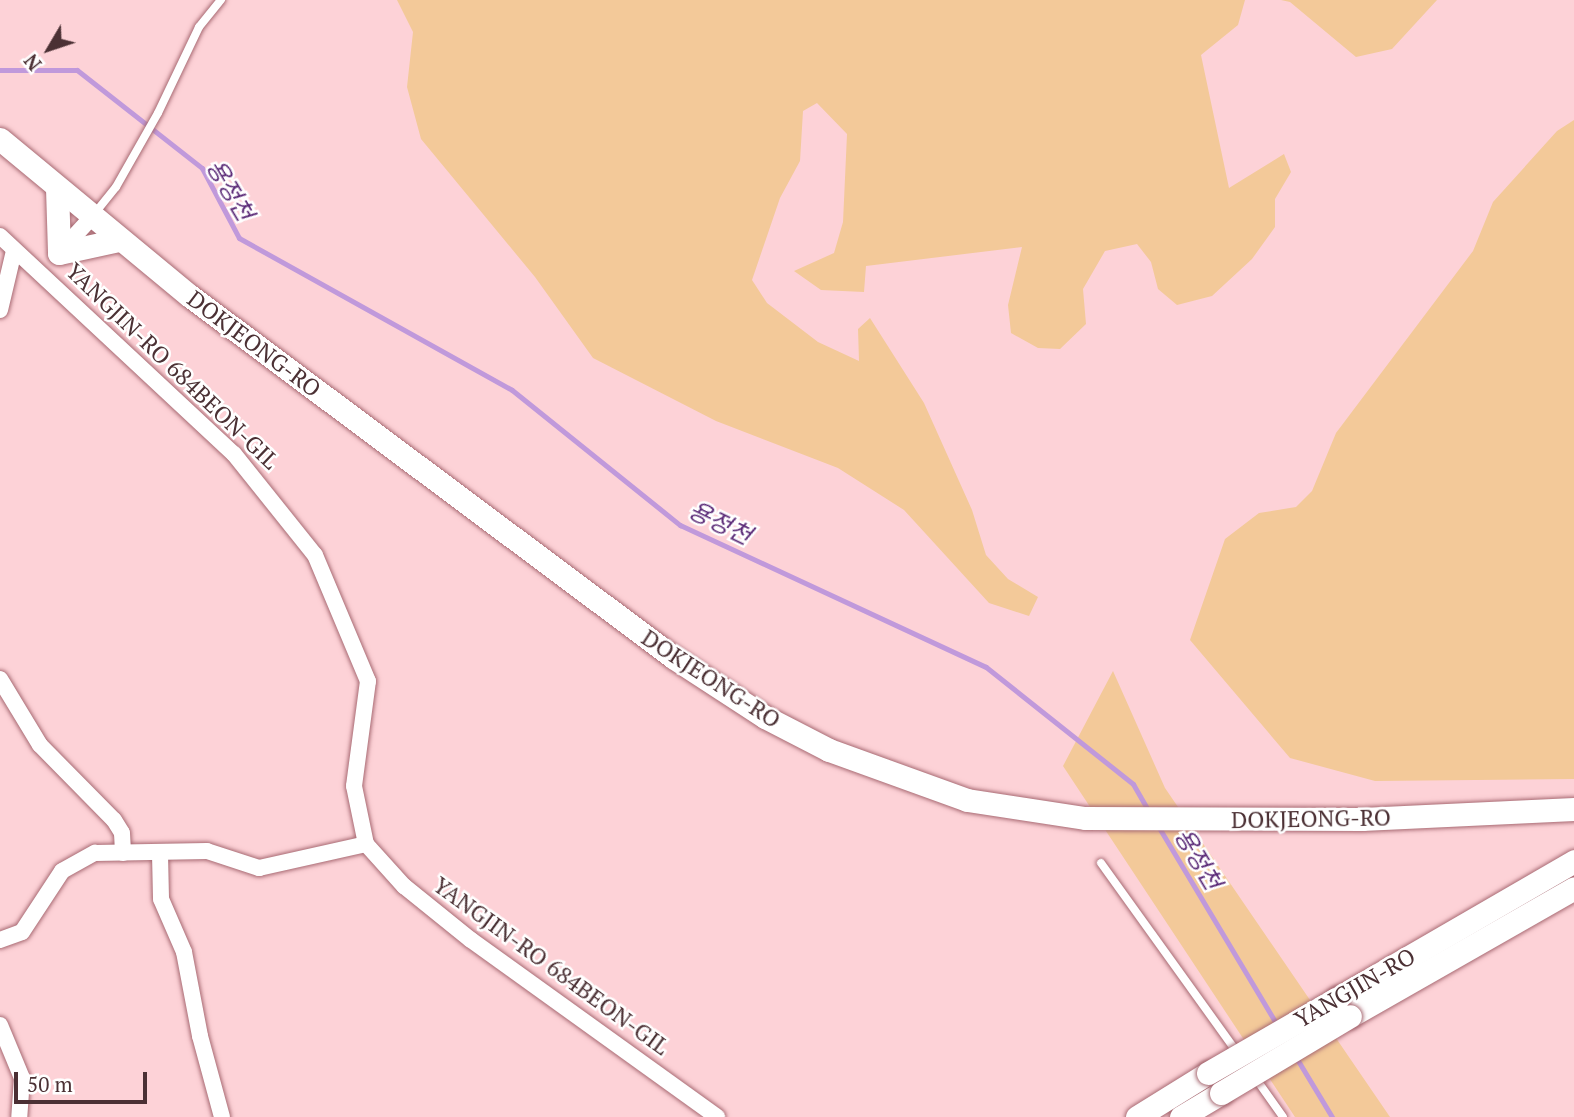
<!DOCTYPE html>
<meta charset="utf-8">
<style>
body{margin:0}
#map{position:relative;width:1574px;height:1117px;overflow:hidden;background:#fdd2d7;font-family:"PT Serif","Noto Sans KR",serif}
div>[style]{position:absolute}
.green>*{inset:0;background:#f3c999}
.stream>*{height:5px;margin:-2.5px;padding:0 2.5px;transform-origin:2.5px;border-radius:2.5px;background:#c099db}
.roads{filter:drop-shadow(0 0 2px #a86a73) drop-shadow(0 0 2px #a86a73)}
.lane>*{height:8px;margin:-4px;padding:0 4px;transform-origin:4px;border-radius:4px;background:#fff}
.street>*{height:16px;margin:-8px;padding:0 8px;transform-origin:8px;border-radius:8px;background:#fff}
.secondary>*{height:23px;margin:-11.5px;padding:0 11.5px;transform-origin:11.5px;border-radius:11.5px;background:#fff}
.bridges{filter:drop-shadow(0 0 2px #a86a73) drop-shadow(0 0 2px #a86a73)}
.secondary-bridge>*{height:23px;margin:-11.5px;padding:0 11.5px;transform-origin:11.5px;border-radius:11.5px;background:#fff}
span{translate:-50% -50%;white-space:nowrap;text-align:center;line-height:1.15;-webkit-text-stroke:5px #fff;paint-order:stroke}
.street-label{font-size:23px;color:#4b3034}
.water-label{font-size:24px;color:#592876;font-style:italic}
.north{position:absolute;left:14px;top:14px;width:70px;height:70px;-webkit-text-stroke:5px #fff;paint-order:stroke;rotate:231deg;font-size:19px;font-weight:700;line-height:28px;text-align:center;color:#4b3034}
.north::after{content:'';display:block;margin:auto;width:24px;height:32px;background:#4b3034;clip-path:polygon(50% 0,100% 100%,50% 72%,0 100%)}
.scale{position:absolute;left:14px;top:1072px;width:133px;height:32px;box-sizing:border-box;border:4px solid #4b3034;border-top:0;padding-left:9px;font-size:21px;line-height:24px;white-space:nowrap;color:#4b3034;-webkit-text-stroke:5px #fff;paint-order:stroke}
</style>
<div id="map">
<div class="green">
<div style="clip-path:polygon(397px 0,1245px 0,1238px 25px,1201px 55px,1229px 188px,1284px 154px,1291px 172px,1275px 199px,1275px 227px,1252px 259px,1212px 296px,1177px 305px,1158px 289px,1151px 262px,1137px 244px,1105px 251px,1083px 289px,1086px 324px,1060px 349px,1038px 348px,1011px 333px,1008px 305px,1022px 247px,866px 266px,864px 292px,821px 290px,794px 271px,834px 253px,843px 222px,847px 134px,817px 103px,803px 111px,800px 161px,780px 198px,752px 280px,767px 303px,818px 342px,859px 361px,858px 329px,870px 318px,924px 403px,972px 510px,986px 555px,1008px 579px,1038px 597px,1029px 616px,989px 603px,904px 510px,838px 468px,716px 421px,593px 358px,535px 277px,421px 139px,407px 87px,413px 32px)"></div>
<div style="clip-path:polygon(1281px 0,1437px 0,1392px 49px,1356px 57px,1290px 2px)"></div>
<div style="clip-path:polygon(1574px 120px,1574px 779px,1375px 781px,1290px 758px,1190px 640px,1225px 539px,1259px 513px,1296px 507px,1312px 491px,1336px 433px,1473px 251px,1493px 202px,1557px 131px)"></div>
<div style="clip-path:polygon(1113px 671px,1165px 788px,1390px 1117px,1295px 1117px,1063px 766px)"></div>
</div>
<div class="stream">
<div style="left:0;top:70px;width:77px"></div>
<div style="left:77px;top:70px;width:159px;rotate:38.1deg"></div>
<div style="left:202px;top:168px;width:79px;rotate:62.1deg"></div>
<div style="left:239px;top:238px;width:312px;rotate:29.1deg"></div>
<div style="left:512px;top:390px;width:216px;rotate:38.8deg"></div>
<div style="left:680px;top:525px;width:337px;rotate:24.9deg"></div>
<div style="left:986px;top:667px;width:188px;rotate:38.5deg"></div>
<div style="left:1133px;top:784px;width:32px;rotate:60deg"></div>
<div style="left:1158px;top:826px;width:232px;rotate:59.1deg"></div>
<div style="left:1294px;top:1054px;width:74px;rotate:58.9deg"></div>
</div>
<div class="roads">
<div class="lane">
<div style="left:95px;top:213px;width:33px;rotate:-51deg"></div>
<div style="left:116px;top:187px;width:85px;rotate:-60.4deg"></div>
<div style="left:158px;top:113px;width:95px;rotate:-64.5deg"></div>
<div style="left:199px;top:27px;width:35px;rotate:-51deg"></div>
<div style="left:1101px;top:863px;width:235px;rotate:54.3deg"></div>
<div style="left:1254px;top:1076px;width:50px;rotate:54.7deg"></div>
</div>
<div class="street">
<div style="left:0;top:236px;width:320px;rotate:43deg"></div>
<div style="left:234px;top:454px;width:129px;rotate:51.3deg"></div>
<div style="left:315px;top:555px;width:137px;rotate:67.2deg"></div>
<div style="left:368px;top:681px;width:106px;rotate:97.6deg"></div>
<div style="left:354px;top:786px;width:59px;rotate:78.3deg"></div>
<div style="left:366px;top:844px;width:57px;rotate:47.9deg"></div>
<div style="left:404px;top:886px;width:86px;rotate:38.9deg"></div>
<div style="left:471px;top:940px;width:303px;rotate:35.7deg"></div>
<div style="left:58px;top:254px;width:49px;rotate:-47.5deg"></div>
<div style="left:0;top:310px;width:61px;rotate:-76.7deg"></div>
<div style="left:0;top:679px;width:77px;rotate:58.8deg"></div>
<div style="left:40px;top:745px;width:105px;rotate:45.4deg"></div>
<div style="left:114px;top:820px;width:15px;rotate:58deg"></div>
<div style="left:122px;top:833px;width:20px;rotate:87deg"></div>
<div style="left:160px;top:854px;width:45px;rotate:88.7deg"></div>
<div style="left:161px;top:899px;width:58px;rotate:66.5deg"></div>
<div style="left:184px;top:952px;width:86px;rotate:79.2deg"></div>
<div style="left:200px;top:1036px;width:84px;rotate:74.8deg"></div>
<div style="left:0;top:940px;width:23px;rotate:-20deg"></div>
<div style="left:22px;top:932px;width:73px;rotate:-56.7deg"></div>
<div style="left:62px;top:871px;width:38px;rotate:-29deg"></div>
<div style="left:95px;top:853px;width:112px;rotate:-1deg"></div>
<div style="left:207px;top:851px;width:55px;rotate:18.1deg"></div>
<div style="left:259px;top:868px;width:110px;rotate:-12.6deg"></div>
<div style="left:0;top:1025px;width:57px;rotate:67.5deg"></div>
<div style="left:22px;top:1078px;width:39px;rotate:94deg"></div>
</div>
<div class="secondary">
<div style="left:0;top:139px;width:246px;rotate:39.6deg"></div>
<div style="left:190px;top:296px;width:603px;rotate:36.77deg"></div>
<div style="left:673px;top:657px;width:110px;rotate:33.1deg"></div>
<div style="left:765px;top:717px;width:72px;rotate:27.3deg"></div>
<div style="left:829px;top:750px;width:147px;rotate:19.9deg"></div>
<div style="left:967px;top:800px;width:119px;rotate:8.7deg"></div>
<div style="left:1085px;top:818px;width:277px;rotate:0.2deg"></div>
<div style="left:1362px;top:819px;width:212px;rotate:-2.7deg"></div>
<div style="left:57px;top:188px;width:65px;rotate:88.2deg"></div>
<div style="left:59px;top:253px;width:61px;rotate:-12.2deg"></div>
<div style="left:1338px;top:998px;width:273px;rotate:-30.1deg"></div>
<div style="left:1350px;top:1016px;width:258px;rotate:-29.7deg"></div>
<div style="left:1137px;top:1117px;width:84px;rotate:-31.8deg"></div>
<div style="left:1181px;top:1117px;width:47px;rotate:-31deg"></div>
</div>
</div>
<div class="bridges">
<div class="secondary-bridge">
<div style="left:1208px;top:1073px;width:150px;rotate:-30deg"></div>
<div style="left:1221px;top:1093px;width:150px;rotate:-30.8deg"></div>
</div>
</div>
<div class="street-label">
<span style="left:254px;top:344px;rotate:37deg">DOKJEONG-RO</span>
<span style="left:172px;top:366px;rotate:44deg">YANGJIN-RO 684BEON-GIL</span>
<span style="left:711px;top:679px;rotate:33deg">DOKJEONG-RO</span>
<span style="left:1311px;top:819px;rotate:-1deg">DOKJEONG-RO</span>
<span style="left:551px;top:966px;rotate:36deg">YANGJIN-RO 684BEON-GIL</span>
<span style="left:1355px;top:988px;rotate:-30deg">YANGJIN-RO</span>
</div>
<div class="water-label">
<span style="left:230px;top:190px;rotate:59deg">용정천</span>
<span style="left:720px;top:523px;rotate:26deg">용정천</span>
<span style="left:1198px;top:859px;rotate:59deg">용정천</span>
</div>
<div class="north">N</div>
<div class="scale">50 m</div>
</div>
